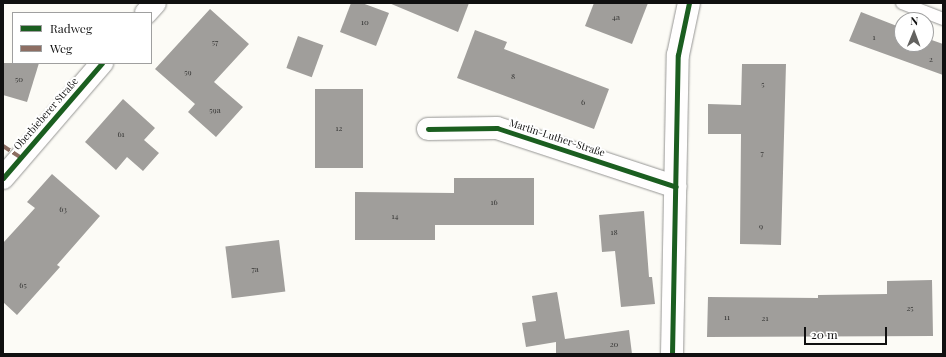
<!DOCTYPE html>
<meta charset="utf-8">
<style>
body{margin:0}
#map{position:relative;width:946px;height:357px;overflow:hidden;background:#fcfbf6;font-family:"Playfair Display",serif}
div>[style]{position:absolute}
.building>*{inset:0;background:#a09e9b;transform-origin:0 0}
.roads{filter:drop-shadow(0 0 1px #969694) drop-shadow(0 0 1px #969694)}
.service>*{height:12px;margin:-6px;padding:0 6px;transform-origin:6px;border-radius:6px;background:#fffefe}
.minor>*{height:22px;margin:-11px;padding:0 11px;transform-origin:11px;border-radius:11px;background:#fffefe}
.quiet>*{height:4px;margin-top:-2px;transform-origin:0;background:repeating-linear-gradient(90deg,#8d6e63 0 8px,transparent 0 12px)}
.cycleway>*{height:5px;margin:-2.5px;padding:0 2.5px;transform-origin:2.5px;border-radius:2.5px;background:#1b5e20}
span{translate:-50% -50%;white-space:nowrap;text-align:center;line-height:1.15;-webkit-text-stroke:4px #fff;paint-order:stroke}
.number-label{font-size:8px;color:#343433}
.number-label span{-webkit-text-stroke-width:0}
.street-label{font-size:10px;color:#101010}
.frame{position:absolute;inset:0;border:4px solid #101010;pointer-events:none}
.legend{position:absolute;left:12px;top:12px;width:140px;height:52px;box-sizing:border-box;background:#fff;border:1px solid #9f9f9f;margin:0;padding:5px 7px;list-style:none;font-size:12px;color:#101010}
.legend li{display:flex;align-items:center;gap:8px;height:20px}
.legend b{width:20px;border:1px solid #9f9f9f}
.north{position:absolute;left:894px;top:12px;width:40px;height:40px;box-sizing:border-box;background:#fff;border:1px solid #9f9f9f;border-radius:50%;rotate:1deg;font-size:11px;font-weight:700;line-height:16px;text-align:center;color:#101010}
.north::after{content:'';display:block;margin:auto;width:14px;height:18px;background:#636260;clip-path:polygon(50% 0,100% 100%,50% 72%,0 100%)}
.scale{position:absolute;left:804px;top:327px;width:83px;height:18px;box-sizing:border-box;border:2px solid #101010;border-top:0;padding-left:5px;font-size:12px;line-height:14px;white-space:nowrap;color:#101010;-webkit-text-stroke:3px #fff;paint-order:stroke}
</style>
<div id="map">
<div class="building">
<div style="clip-path:polygon(351px 3px,362px 3px,389px 13px,376px 46px,340px 32px)"></div>
<div style="clip-path:polygon(389px 3px,469px 3px,458px 32px)"></div>
<div style="clip-path:polygon(594px 3px,648px 3px,632px 44px,585px 26px)"></div>
<div style="clip-path:polygon(210px 9px,249px 44px,214px 82px,243px 107px,216px 137px,188px 112px,195px 104px,155px 69px)"></div>
<div style="clip-path:polygon(861px 12px,902px 28px,902px 44px,926px 44px,926px 38px,943px 44px,943px 75px,849px 41px)"></div>
<div style="clip-path:polygon(475px 30px,507px 42px,504px 49px,609px 89px,594px 129px,457px 78px)"></div>
<div style="left:298px;top:36px;width:27px;height:34px;rotate:20deg"></div>
<div style="clip-path:polygon(3px 63px,39px 63px,27px 102px,3px 95px)"></div>
<div style="clip-path:polygon(742px 64px,786px 64px,781px 245px,740px 244px,741px 134px,708px 134px,708px 104px,741px 105px)"></div>
<div style="left:315px;top:89px;width:48px;height:79px"></div>
<div style="clip-path:polygon(123px 99px,155px 128px,144px 140px,159px 153px,143px 171px,127px 157px,116px 170px,85px 142px)"></div>
<div style="clip-path:polygon(52px 174px,100px 216px,57px 265px,60px 267px,17px 315px,3px 302px,3px 243px,35px 208px,27px 202px)"></div>
<div style="clip-path:polygon(454px 178px,534px 178px,534px 225px,435px 225px,435px 240px,355px 240px,355px 192px,454px 193px)"></div>
<div style="clip-path:polygon(644px 211px,649px 277px,652px 277px,655px 304px,621px 307px,615px 251px,602px 252px,599px 215px)"></div>
<div style="left:279px;top:240px;width:52px;height:54px;rotate:83deg"></div>
<div style="clip-path:polygon(932px 280px,933px 336px,707px 337px,708px 297px,818px 298px,818px 295px,887px 294px,887px 281px)"></div>
<div style="clip-path:polygon(557px 292px,565px 339px,629px 330px,632px 354px,556px 354px,556px 342px,526px 347px,522px 323px,536px 321px,532px 296px)"></div>
</div>
<div class="roads">
<div class="service">
<div style="left:902px;top:3px;width:44px;rotate:21.3deg"></div>
</div>
<div class="minor">
<div style="left:146px;top:13px;width:13px;rotate:-48deg"></div>
<div style="left:428px;top:129px;width:69px;rotate:-0.8deg"></div>
<div style="left:497px;top:128px;width:188px;rotate:18.2deg"></div>
<div style="left:3px;top:178px;width:152px;rotate:-49.3deg"></div>
<div style="left:672px;top:354px;width:299px;rotate:-88.9deg"></div>
<div style="left:678px;top:55px;width:53px;rotate:-78.1deg"></div>
</div>
</div>
<div class="quiet">
<div style="left:3px;top:146px;width:20px;rotate:33deg"></div>
</div>
<div class="cycleway">
<div style="left:428px;top:129px;width:69px;rotate:-0.8deg"></div>
<div style="left:497px;top:128px;width:188px;rotate:18.2deg"></div>
<div style="left:3px;top:178px;width:152px;rotate:-49.3deg"></div>
<div style="left:672px;top:354px;width:299px;rotate:-88.9deg"></div>
<div style="left:678px;top:55px;width:53px;rotate:-78.1deg"></div>
</div>
<div class="number-label">
<span style="left:616px;top:17px">4a</span>
<span style="left:365px;top:22px">10</span>
<span style="left:874px;top:37px">1</span>
<span style="left:215px;top:42px">57</span>
<span style="left:931px;top:59px">2</span>
<span style="left:188px;top:72px">59</span>
<span style="left:513px;top:76px">8</span>
<span style="left:19px;top:79px">50</span>
<span style="left:763px;top:84px">5</span>
<span style="left:583px;top:102px">6</span>
<span style="left:215px;top:110px">59a</span>
<span style="left:339px;top:128px">12</span>
<span style="left:121px;top:134px">61</span>
<span style="left:762px;top:153px">7</span>
<span style="left:494px;top:202px">16</span>
<span style="left:63px;top:209px">63</span>
<span style="left:395px;top:216px">14</span>
<span style="left:761px;top:226px">9</span>
<span style="left:614px;top:232px">18</span>
<span style="left:255px;top:269px">7a</span>
<span style="left:23px;top:285px">65</span>
<span style="left:910px;top:308px">25</span>
<span style="left:727px;top:317px">11</span>
<span style="left:765px;top:318px">21</span>
<span style="left:614px;top:344px">20</span>
</div>
<div class="street-label">
<span style="left:46px;top:114px;rotate:-49deg">Oberbieberer Straße</span>
<span style="left:557px;top:138px;rotate:18deg">Martin-Luther-Straße</span>
</div>
<div class="frame"></div>
<ul class="legend">
<li><b style="height:5px;background:#1b5e20"></b>Radweg</li>
<li><b style="height:5px;background:#8d6e63"></b>Weg</li>
</ul>
<div class="north">N</div>
<div class="scale">20 m</div>
</div>
